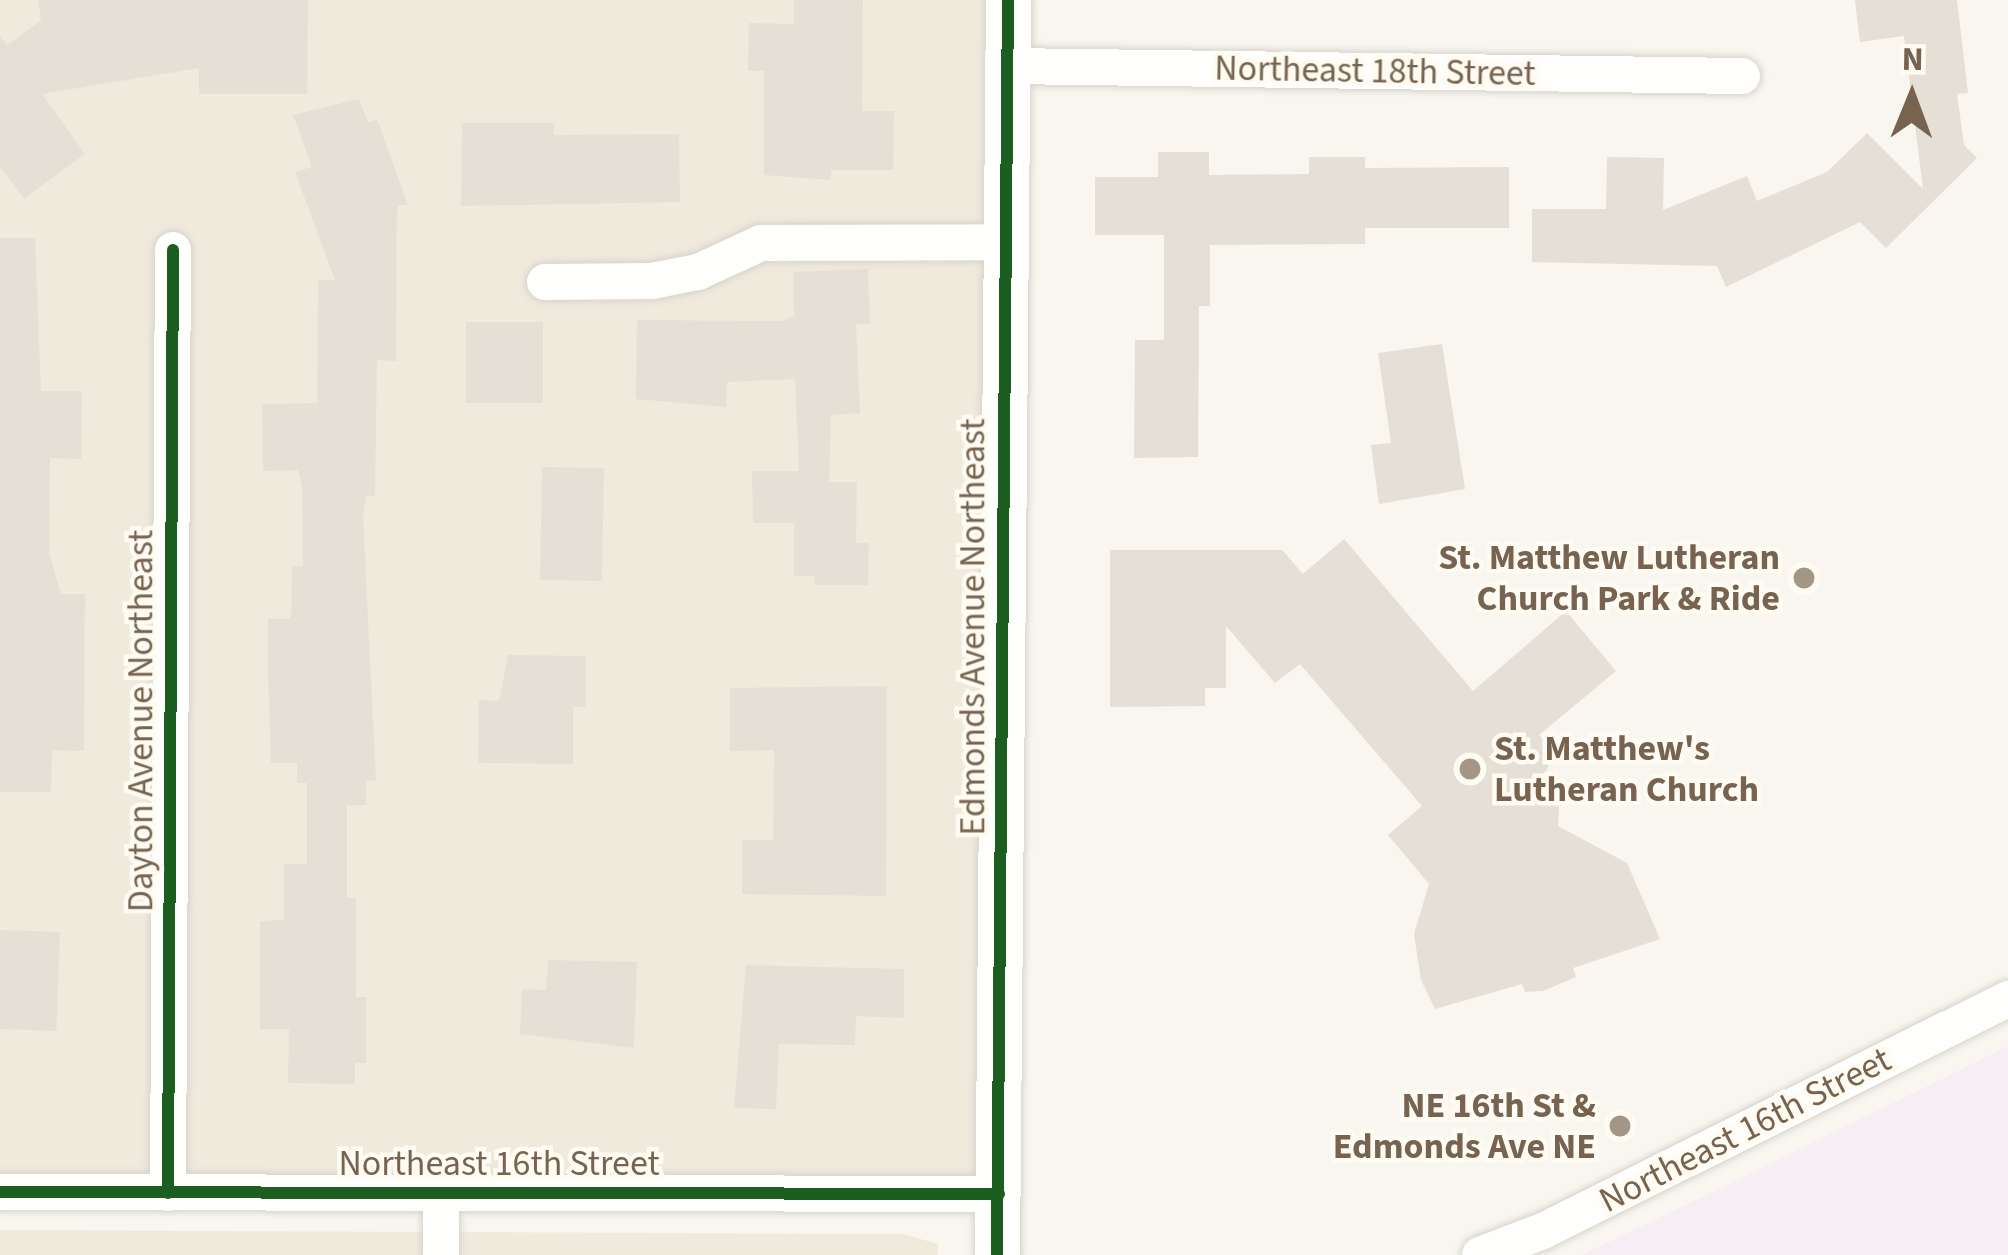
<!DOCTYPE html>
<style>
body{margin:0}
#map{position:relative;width:2008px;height:1255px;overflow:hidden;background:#f8f6ef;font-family:"Source Sans 3",sans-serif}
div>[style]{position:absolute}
.residential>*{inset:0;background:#f0eadd;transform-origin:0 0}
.education>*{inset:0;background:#f6eef4}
.building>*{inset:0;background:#e5dfd6;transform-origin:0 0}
.roads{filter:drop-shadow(0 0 3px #d8d3cd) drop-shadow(0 0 3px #d8d3cd)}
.minor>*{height:36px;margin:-18px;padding:0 18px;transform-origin:18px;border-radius:18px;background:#fefefd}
.tertiary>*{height:45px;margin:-22.5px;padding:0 22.5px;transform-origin:22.5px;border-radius:22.5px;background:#fefefd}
.cycleway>*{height:12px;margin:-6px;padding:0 6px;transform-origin:6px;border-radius:6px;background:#1b5e20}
.dots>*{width:33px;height:33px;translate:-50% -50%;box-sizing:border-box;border:6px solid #fefbf2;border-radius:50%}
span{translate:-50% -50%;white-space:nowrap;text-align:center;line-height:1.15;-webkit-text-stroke:9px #fefbf2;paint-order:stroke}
.street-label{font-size:36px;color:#77634f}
.poi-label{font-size:36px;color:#77634f;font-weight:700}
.right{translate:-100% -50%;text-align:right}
.left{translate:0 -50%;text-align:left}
.north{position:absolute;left:1852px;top:36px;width:120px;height:120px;-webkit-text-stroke:9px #fefbf2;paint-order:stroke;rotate:1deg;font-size:33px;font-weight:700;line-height:48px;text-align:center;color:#77634f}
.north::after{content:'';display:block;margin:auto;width:42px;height:54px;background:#77634f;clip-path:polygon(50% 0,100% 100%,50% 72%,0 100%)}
</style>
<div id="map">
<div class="residential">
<div style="left:0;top:0;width:1014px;height:1193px"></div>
<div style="clip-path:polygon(0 1230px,903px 1234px,938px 1244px,938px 1255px,0 1255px)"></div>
</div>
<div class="education">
<div style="clip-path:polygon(2008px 1046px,2008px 1255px,1582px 1255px,1715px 1191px)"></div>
</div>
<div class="building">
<div style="clip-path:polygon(38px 0,308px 0,307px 94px,199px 94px,199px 68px,42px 94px,85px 154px,24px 199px,0 166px,0 36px,7px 45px,41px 20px)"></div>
<div style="clip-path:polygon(794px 0,863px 0,862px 111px,894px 111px,893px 170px,831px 170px,831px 180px,764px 175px,764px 71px,748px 71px,749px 23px,794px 24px)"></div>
<div style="clip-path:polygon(1855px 0,1957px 0,1968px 93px,1957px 94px,1964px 145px,1977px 158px,1886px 248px,1860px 222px,1726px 287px,1717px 266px,1532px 262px,1532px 209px,1606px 209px,1607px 157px,1664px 158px,1663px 210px,1747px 176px,1757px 201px,1827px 172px,1867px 133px,1923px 189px,1904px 36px,1860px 42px)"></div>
<div style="clip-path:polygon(359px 99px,368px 123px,377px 119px,408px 205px,397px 205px,396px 361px,377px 360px,375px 496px,366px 496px,363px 516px,376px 781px,366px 780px,366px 805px,347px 805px,347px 898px,356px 898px,356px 997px,366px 997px,366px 1063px,355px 1063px,355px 1084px,288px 1083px,289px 1029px,260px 1029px,260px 921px,284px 920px,284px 864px,307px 864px,307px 783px,297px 783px,297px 763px,271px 763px,268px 672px,268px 619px,291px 619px,292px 566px,303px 566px,302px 488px,298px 470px,263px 471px,262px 404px,317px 403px,318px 280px,335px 280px,295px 172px,312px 167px,293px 115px)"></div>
<div style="clip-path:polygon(462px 123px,554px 123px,554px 135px,679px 134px,680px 202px,461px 206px)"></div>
<div style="clip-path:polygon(1158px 152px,1209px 152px,1209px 175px,1309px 174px,1309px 157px,1365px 157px,1365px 168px,1509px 167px,1509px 228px,1365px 228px,1365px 244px,1210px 245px,1210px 306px,1199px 306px,1198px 457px,1134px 458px,1135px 340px,1164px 340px,1164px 235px,1095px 235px,1095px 177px,1158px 177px)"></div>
<div style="clip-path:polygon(0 238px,35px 238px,41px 391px,82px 391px,81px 459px,50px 458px,49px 552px,61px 594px,85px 594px,84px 751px,52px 750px,51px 792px,0 792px)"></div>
<div style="clip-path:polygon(868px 269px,870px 324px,856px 324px,860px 413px,831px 415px,829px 482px,857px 482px,856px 543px,869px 543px,868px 585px,814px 585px,815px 576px,794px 576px,794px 523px,753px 523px,752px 471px,799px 471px,795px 379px,727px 382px,726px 407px,636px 399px,637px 320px,782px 321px,794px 316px,793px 272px)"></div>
<div style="left:466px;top:322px;width:77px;height:81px"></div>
<div style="clip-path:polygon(1442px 344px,1465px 489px,1379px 504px,1371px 445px,1391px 443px,1378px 353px)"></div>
<div style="left:542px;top:467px;width:62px;height:113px;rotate:1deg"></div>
<div style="clip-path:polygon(1344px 539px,1473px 691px,1566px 611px,1616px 671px,1539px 735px,1554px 752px,1545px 774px,1560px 780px,1558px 826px,1627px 863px,1660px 939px,1573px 968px,1576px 977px,1543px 991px,1525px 992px,1522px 984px,1435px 1009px,1421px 980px,1414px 934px,1429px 884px,1388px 835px,1422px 806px,1300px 664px,1275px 683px,1226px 626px,1226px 688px,1205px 688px,1205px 706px,1110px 707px,1110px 550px,1282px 550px,1303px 574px)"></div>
<div style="clip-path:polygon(508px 655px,586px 656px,586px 707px,573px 707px,573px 764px,478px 763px,479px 700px,499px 701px)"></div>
<div style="clip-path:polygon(887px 686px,886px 896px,742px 894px,742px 840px,773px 840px,774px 750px,730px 751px,730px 688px)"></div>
<div style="left:0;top:930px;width:60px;height:99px;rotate:2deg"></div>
<div style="clip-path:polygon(548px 960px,637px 962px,634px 1048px,520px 1034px,522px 989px,546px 990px)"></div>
<div style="clip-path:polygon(746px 965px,904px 969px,904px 1018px,856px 1016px,855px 1045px,779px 1044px,776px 1109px,734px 1108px)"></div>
</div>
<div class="roads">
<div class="minor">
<div style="left:1008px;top:66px;width:734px;rotate:0.78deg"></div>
<div style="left:545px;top:282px;width:107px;rotate:-0.5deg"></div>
<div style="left:652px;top:281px;width:47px;rotate:-11.1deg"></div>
<div style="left:698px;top:272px;width:69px;rotate:-24.7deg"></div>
<div style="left:761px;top:243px;width:244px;rotate:-0.2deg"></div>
<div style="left:0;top:1192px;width:999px;rotate:0.11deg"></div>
<div style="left:168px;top:1193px;width:943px;rotate:-89.7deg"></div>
<div style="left:441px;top:1255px;width:61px;rotate:-90deg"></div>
<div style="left:1480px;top:1255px;width:67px;rotate:-20.9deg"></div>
<div style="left:1543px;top:1231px;width:520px;rotate:-26.52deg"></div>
</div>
<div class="tertiary">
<div style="left:997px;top:1255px;width:1255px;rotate:-89.5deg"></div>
</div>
</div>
<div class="cycleway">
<div style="left:0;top:1192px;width:999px;rotate:0.11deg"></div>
<div style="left:168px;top:1193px;width:943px;rotate:-89.7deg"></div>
<div style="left:997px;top:1255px;width:1255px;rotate:-89.5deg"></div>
</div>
<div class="dots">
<div style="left:1804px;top:578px;background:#a49687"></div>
<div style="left:1470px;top:769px;background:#a49687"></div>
<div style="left:1620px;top:1126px;background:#a49687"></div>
</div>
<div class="street-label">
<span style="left:1375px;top:71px;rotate:1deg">Northeast 18th Street</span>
<span style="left:973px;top:627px;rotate:-90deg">Edmonds Avenue Northeast</span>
<span style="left:141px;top:721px;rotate:-90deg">Dayton Avenue Northeast</span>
<span style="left:1745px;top:1130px;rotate:-27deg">Northeast 16th Street</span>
<span style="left:499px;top:1164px">Northeast 16th Street</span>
</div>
<div class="poi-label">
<span class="right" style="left:1780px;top:578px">St. Matthew Lutheran<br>Church Park &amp; Ride</span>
<span class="left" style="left:1494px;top:769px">St. Matthew's<br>Lutheran Church</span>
<span class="right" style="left:1596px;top:1126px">NE 16th St &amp;<br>Edmonds Ave NE</span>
</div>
<div class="north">N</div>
</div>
